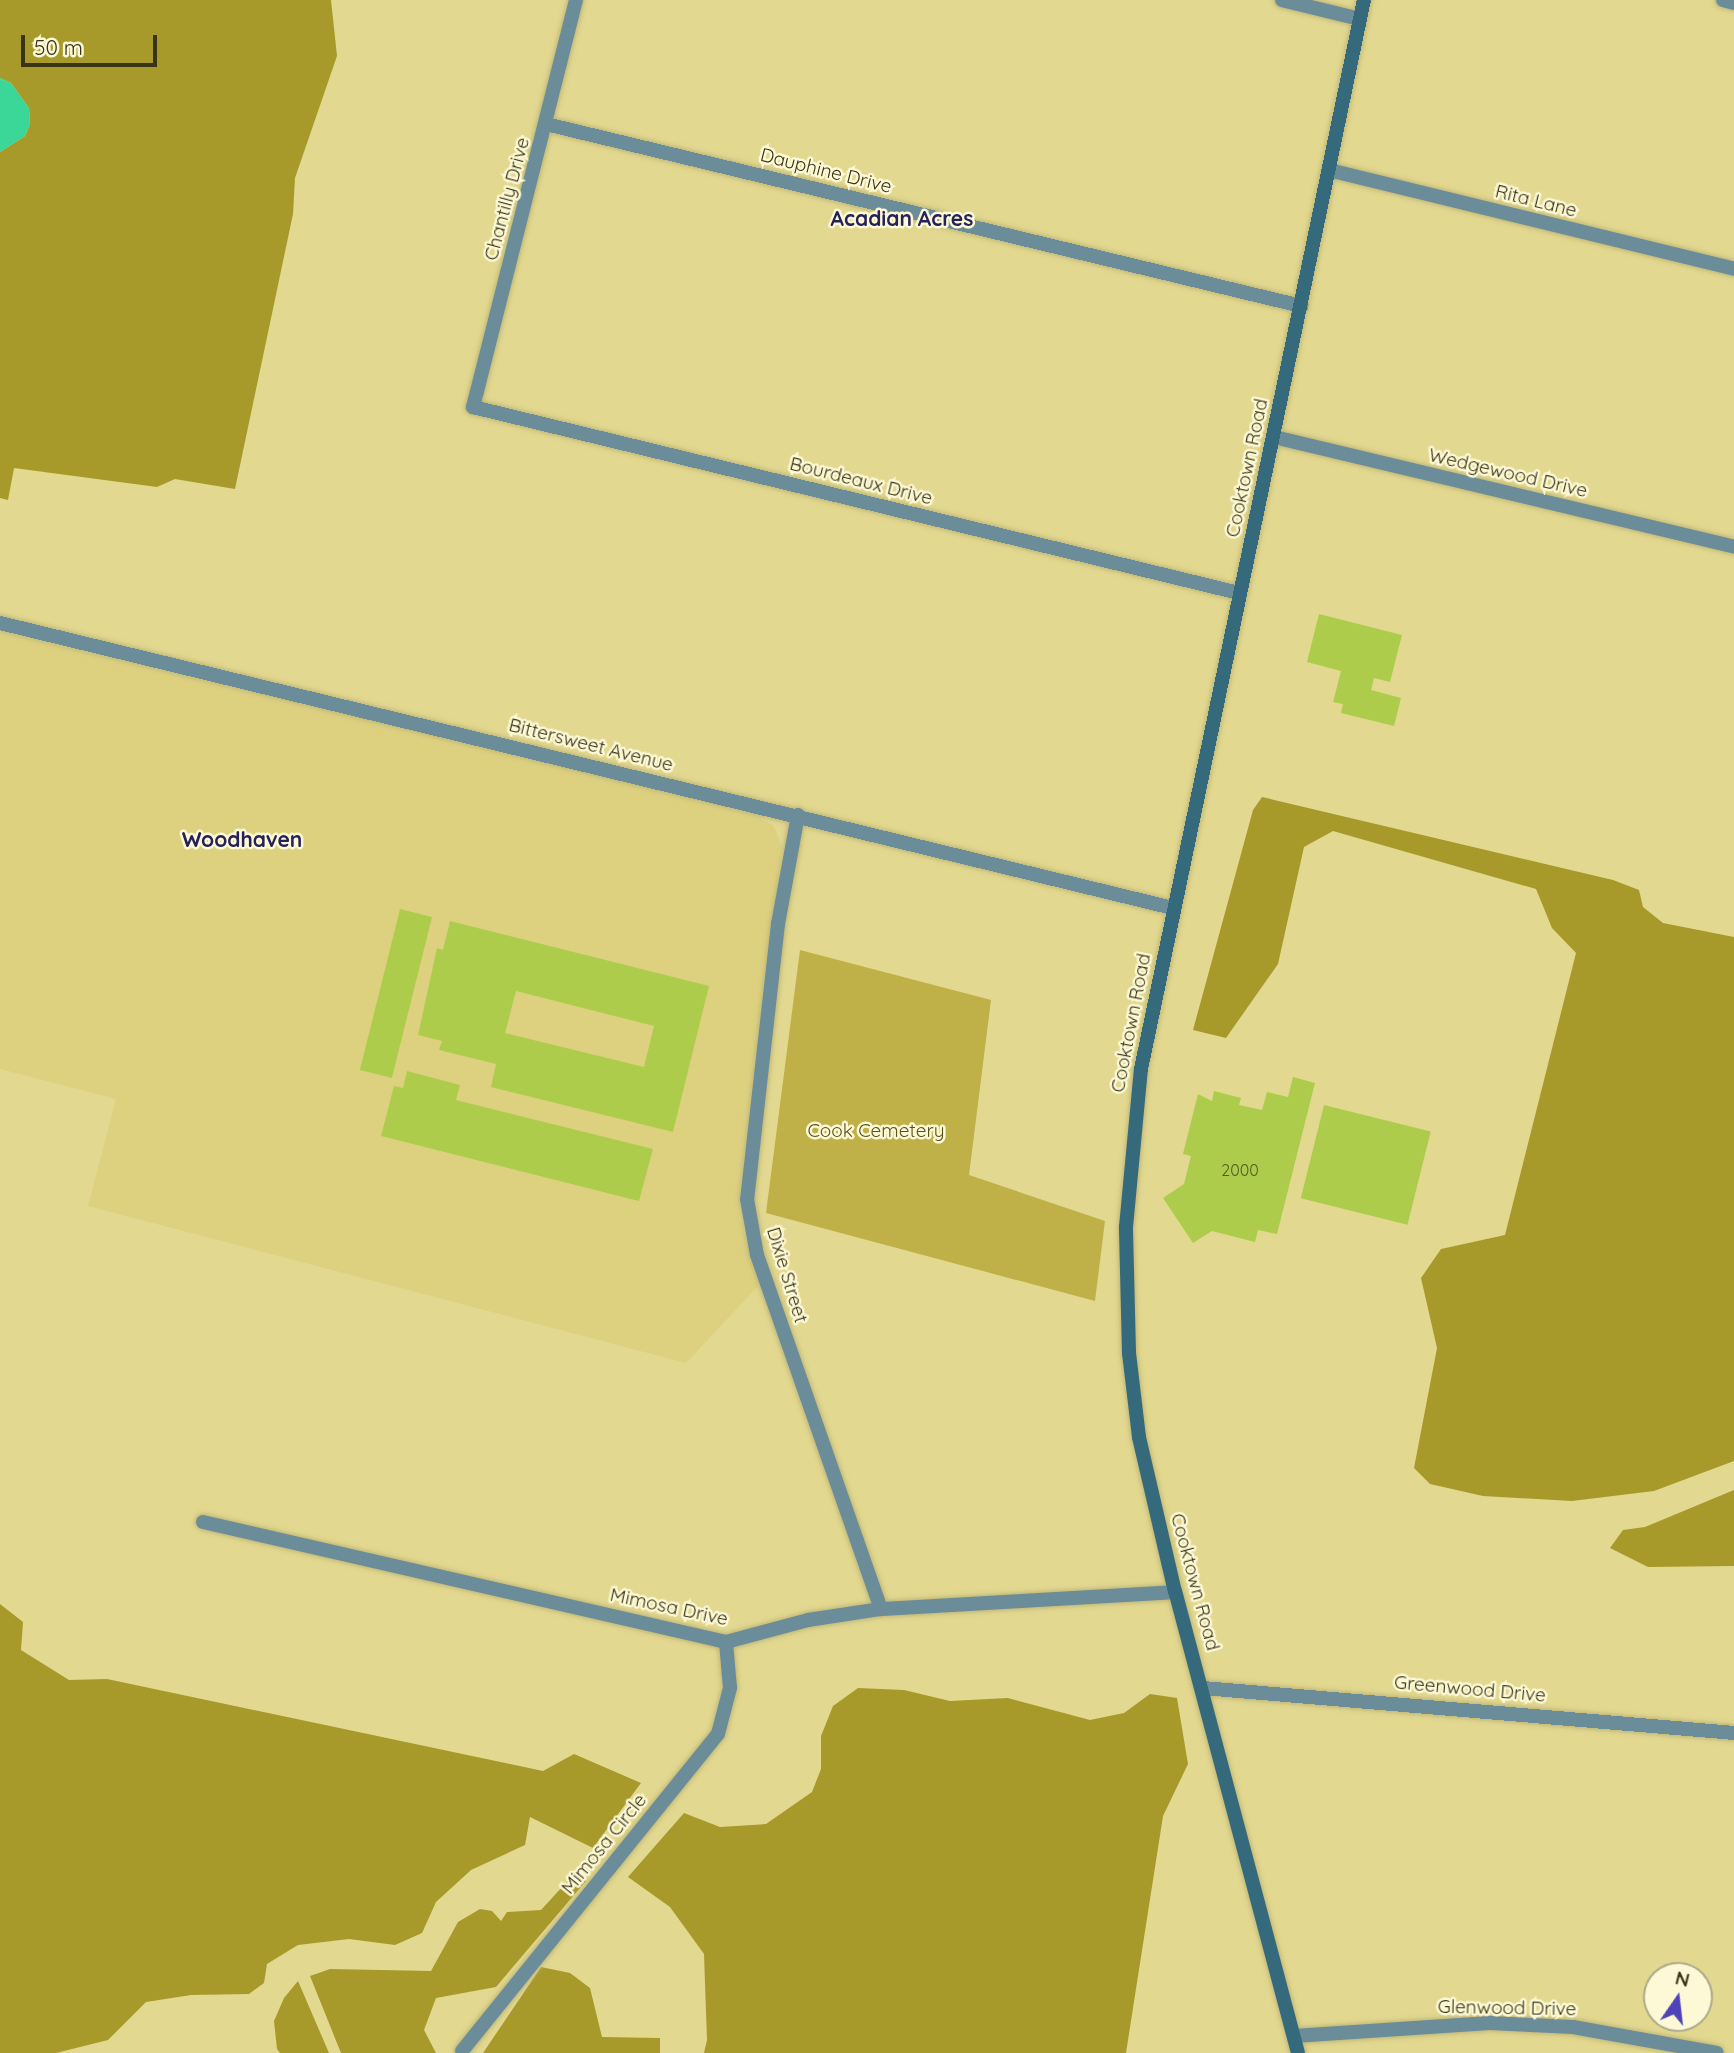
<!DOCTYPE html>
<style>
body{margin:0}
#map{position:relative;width:1734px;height:2053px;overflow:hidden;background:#e2d890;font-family:Quicksand,sans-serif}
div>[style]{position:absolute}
.built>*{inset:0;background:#ddd180}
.green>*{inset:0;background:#bfb048}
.forest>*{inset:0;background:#a8992b}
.water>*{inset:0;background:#3bd798}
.building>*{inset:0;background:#aecc4b;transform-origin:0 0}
.roads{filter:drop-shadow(0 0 2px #c0b778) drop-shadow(0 0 2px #c0b778)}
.street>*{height:14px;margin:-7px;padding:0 7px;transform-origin:7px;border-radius:7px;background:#6b8d99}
.secondary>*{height:14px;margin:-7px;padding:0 7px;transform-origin:7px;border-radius:7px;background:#346a7b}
span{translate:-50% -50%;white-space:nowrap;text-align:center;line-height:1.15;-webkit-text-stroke:5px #fdf8d5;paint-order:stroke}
.number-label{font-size:16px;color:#565a23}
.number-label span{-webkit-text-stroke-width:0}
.street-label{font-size:19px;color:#383416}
.park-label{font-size:19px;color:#5a521b}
.neighbourhood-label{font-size:21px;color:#25215a;font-weight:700}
.north{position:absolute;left:1643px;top:1962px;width:70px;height:70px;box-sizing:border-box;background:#fdf8d5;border:2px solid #aeaa89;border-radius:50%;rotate:14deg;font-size:19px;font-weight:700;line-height:28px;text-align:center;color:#383416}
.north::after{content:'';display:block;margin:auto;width:24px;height:32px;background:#4f43ba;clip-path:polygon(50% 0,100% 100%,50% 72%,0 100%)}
.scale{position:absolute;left:21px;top:35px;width:136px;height:32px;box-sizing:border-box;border:4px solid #383416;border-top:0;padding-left:9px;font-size:21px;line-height:24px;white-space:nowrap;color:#383416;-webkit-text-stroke:5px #fdf8d5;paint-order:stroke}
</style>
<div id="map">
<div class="built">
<div style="clip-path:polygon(0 632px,747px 810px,774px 826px,782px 847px,740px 1190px,739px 1216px,760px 1284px,686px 1363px,88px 1206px,116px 1099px,0 1069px)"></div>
</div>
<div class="green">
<div style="clip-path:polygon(800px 950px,991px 1000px,969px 1175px,1105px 1221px,1095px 1301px,766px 1213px)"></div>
</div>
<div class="forest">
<div style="clip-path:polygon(0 0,331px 0,337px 56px,295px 178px,293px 214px,235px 489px,175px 479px,157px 487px,14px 468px,8px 500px,0 498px,0 152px,25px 136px,30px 124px,29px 108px,11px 83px,0 78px)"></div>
<div style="clip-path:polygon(1262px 797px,1613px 880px,1639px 890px,1643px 907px,1663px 923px,1734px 937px,1734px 1461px,1654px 1491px,1572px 1501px,1483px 1496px,1430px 1484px,1414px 1468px,1437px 1348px,1421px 1278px,1441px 1249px,1505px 1235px,1576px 953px,1552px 928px,1536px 889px,1333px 831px,1304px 847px,1278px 964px,1226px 1038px,1193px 1030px,1253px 810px)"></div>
<div style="clip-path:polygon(1734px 1490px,1734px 1566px,1648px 1567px,1610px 1548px,1623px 1530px,1645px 1527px)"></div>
<div style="clip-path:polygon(0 1604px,23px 1622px,21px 1650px,69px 1680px,107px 1679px,543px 1771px,574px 1754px,641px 1783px,593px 1848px,530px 1817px,525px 1845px,471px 1870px,436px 1902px,422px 1933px,395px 1945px,349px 1939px,298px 1945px,267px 1964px,264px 1983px,249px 1994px,191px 1995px,146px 2002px,108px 2040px,56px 2053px,0 2053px)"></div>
<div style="clip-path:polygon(858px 1688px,904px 1690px,950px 1701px,1008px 1698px,1090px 1720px,1124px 1713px,1150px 1694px,1177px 1698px,1188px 1764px,1163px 1816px,1126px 2053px,704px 2053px,707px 2040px,704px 1954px,670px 1907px,628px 1877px,684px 1813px,720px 1827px,766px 1824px,812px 1792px,821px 1769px,821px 1736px,833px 1706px)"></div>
<div style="clip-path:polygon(575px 1873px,583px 1874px,586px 1881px,496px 1987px,436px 1998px,424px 2030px,436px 2053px,341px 2053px,310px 1976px,330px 1969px,431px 1971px,458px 1922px,480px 1909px,492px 1911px,501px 1921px,507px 1912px,541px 1910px)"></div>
<div style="clip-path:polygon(541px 1967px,570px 1973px,590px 1988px,602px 2037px,660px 2038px,660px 2053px,483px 2053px)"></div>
<div style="clip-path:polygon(298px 1981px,329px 2053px,280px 2053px,277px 2049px,274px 2021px,284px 1998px)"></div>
</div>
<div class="water">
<div style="clip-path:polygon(0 78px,11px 83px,29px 108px,30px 124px,25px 136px,0 152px)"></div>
</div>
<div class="building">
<div style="clip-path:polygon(1319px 614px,1402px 635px,1390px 682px,1374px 678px,1371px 690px,1401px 698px,1394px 726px,1341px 713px,1343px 704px,1333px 702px,1341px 671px,1307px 662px)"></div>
<div style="left:400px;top:909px;width:33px;height:166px;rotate:14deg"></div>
<div style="clip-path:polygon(evenodd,450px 921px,709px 986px,673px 1132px,491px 1087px,496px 1064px,439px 1050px,442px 1041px,418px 1035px,437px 948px,443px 950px,450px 921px,516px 991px,654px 1026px,644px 1067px,505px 1033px,516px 991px)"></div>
<div style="clip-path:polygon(407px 1071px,460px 1085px,456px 1100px,653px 1149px,639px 1201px,381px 1136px,394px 1086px,403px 1088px)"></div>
<div style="clip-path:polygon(1293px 1077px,1315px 1083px,1277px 1234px,1258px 1230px,1255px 1242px,1212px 1231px,1193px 1243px,1163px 1198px,1184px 1184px,1191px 1156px,1183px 1154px,1198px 1094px,1212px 1101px,1214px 1091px,1241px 1098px,1239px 1105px,1262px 1110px,1267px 1092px,1288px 1097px)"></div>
<div style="left:1324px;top:1105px;width:110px;height:96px;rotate:14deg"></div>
</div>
<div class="roads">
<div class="street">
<div style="left:576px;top:0;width:420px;rotate:104.2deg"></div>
<div style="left:473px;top:407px;width:788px;rotate:13.65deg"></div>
<div style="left:1282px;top:0;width:80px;rotate:13.7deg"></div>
<div style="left:1723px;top:0;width:11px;rotate:15deg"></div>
<div style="left:546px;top:124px;width:777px;rotate:13.55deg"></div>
<div style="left:1329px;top:170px;width:417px;rotate:13.7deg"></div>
<div style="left:1274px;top:437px;width:473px;rotate:13.4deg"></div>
<div style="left:0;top:623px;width:1207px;rotate:13.66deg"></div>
<div style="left:798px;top:815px;width:111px;rotate:100.4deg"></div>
<div style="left:778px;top:924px;width:277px;rotate:96.4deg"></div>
<div style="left:747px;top:1199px;width:57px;rotate:79.9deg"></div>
<div style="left:757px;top:1255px;width:375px;rotate:70.7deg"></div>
<div style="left:203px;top:1522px;width:537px;rotate:12.92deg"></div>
<div style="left:726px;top:1642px;width:85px;rotate:-15deg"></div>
<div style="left:808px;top:1620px;width:74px;rotate:-8.6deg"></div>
<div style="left:881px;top:1609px;width:294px;rotate:-3.3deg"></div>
<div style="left:1203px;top:1688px;width:533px;rotate:4.84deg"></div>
<div style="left:1294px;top:2036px;width:196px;rotate:-3.8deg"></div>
<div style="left:1490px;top:2023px;width:83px;rotate:2.8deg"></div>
<div style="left:1573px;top:2027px;width:146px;rotate:10.2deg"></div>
<div style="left:462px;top:2051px;width:407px;rotate:-51.1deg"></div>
<div style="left:718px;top:1734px;width:48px;rotate:-75.4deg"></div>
<div style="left:730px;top:1688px;width:46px;rotate:-95deg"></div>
</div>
<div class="secondary">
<div style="left:1298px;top:2053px;width:477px;rotate:-104.9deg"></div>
<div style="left:1175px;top:1592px;width:159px;rotate:-103.1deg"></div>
<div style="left:1139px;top:1437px;width:85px;rotate:-96.8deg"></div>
<div style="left:1129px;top:1353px;width:126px;rotate:-91.4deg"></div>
<div style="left:1126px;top:1227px;width:159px;rotate:-84.6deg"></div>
<div style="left:1141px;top:1069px;width:1092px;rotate:-78.22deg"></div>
</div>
</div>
<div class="number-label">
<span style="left:1240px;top:1170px">2000</span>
</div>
<div class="street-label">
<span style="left:826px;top:171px;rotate:14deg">Dauphine Drive</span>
<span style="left:507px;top:199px;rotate:-75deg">Chantilly Drive</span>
<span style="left:1536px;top:201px;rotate:14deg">Rita Lane</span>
<span style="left:1247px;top:468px;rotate:-78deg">Cooktown Road</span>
<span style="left:1508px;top:473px;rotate:13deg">Wedgewood Drive</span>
<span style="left:861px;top:481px;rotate:14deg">Bourdeaux Drive</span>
<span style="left:591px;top:745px;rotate:14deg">Bittersweet Avenue</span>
<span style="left:1131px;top:1023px;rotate:-79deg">Cooktown Road</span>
<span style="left:787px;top:1275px;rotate:73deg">Dixie Street</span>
<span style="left:1195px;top:1582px;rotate:75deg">Cooktown Road</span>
<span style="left:669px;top:1607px;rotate:12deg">Mimosa Drive</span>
<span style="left:1470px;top:1689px;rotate:5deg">Greenwood Drive</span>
<span style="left:604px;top:1844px;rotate:-51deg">Mimosa Circle</span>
<span style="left:1507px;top:2008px;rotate:1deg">Glenwood Drive</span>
</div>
<div class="park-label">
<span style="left:876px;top:1131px">Cook Cemetery</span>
</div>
<div class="neighbourhood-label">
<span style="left:902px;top:218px">Acadian Acres</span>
<span style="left:242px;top:839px">Woodhaven</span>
</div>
<div class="north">N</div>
<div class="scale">50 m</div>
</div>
